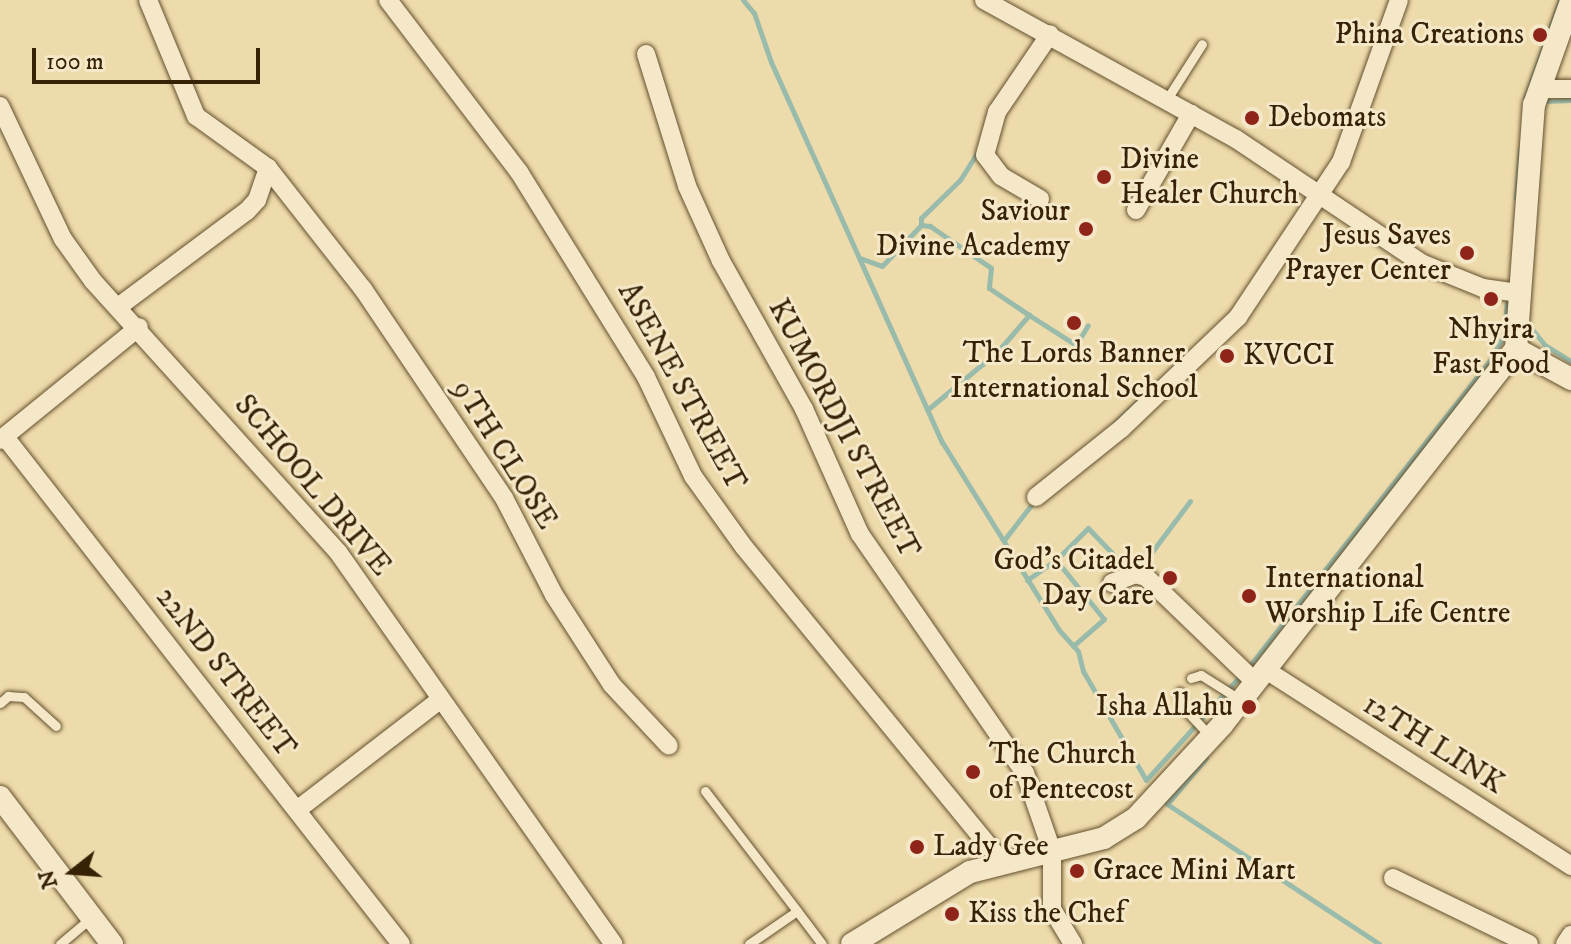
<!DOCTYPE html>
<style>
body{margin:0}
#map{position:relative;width:1571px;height:944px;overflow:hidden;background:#eedbab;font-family:"IM FELL DW Pica",serif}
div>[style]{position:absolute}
.stream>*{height:5px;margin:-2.5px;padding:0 2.5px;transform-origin:2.5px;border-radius:2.5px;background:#99bbab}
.roads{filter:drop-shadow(0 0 2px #65502e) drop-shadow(0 0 2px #65502e)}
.service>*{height:9px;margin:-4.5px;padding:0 4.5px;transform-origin:4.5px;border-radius:4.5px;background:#f4e8c8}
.minor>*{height:18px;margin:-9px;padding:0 9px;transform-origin:9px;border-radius:9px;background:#f4e8c8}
.tertiary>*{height:22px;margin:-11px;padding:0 11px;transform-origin:11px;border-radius:11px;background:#f4e8c8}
.dots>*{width:22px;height:22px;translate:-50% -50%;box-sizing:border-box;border:4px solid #f4e8c8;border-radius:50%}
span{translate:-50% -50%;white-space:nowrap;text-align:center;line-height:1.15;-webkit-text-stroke:6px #f4e8c8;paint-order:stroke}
.poi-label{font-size:30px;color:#372205}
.right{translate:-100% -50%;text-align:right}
.left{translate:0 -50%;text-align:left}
.street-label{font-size:30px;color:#372205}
.north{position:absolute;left:32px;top:832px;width:80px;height:80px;-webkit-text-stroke:6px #f4e8c8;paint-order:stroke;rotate:253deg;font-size:22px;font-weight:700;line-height:32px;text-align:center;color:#372205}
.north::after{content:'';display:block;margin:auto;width:28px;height:36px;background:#372205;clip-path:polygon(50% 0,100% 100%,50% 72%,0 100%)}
.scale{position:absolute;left:32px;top:48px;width:228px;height:36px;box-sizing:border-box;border:4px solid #372205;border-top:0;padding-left:10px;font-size:24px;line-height:28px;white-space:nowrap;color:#372205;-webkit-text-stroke:6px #f4e8c8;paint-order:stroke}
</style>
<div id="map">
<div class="stream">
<div style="left:743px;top:0;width:17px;rotate:50deg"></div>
<div style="left:754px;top:13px;width:52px;rotate:70.9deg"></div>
<div style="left:771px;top:62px;width:417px;rotate:65.8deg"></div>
<div style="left:942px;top:442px;width:221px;rotate:58.1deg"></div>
<div style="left:1059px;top:630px;width:28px;rotate:48deg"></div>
<div style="left:1078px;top:651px;width:21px;rotate:76deg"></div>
<div style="left:1083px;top:671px;width:126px;rotate:60deg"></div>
<div style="left:1146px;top:780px;width:140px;rotate:-47.9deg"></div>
<div style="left:1525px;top:99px;width:105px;rotate:-70.5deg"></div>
<div style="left:1545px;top:101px;width:26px;rotate:-2deg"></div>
<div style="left:1516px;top:198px;width:50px;rotate:-85.4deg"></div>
<div style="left:921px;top:225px;width:7px;rotate:-90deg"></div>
<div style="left:921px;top:218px;width:54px;rotate:-44.3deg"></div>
<div style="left:960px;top:180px;width:36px;rotate:-58deg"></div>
<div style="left:860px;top:258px;width:23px;rotate:20deg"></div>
<div style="left:882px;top:266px;width:57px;rotate:-46.4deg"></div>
<div style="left:921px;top:225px;width:9px;rotate:6deg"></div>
<div style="left:930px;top:226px;width:74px;rotate:34.5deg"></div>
<div style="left:991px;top:268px;width:20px;rotate:96deg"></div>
<div style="left:989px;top:288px;width:48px;rotate:34deg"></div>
<div style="left:1527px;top:323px;width:28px;rotate:51deg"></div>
<div style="left:1545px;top:345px;width:31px;rotate:32deg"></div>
<div style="left:927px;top:410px;width:92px;rotate:-39.7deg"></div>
<div style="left:998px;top:351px;width:48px;rotate:-49.3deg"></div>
<div style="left:1029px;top:315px;width:56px;rotate:32.6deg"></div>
<div style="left:1076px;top:345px;width:23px;rotate:-59deg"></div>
<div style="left:1114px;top:424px;width:35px;rotate:-44deg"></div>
<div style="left:1004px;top:540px;width:51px;rotate:-52.2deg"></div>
<div style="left:1056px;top:560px;width:45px;rotate:-45deg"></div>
<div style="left:1088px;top:528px;width:61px;rotate:46.3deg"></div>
<div style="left:1139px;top:569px;width:85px;rotate:-53.1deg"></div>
<div style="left:1027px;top:580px;width:35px;rotate:-35deg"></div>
<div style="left:1056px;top:560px;width:76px;rotate:50.9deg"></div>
<div style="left:1104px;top:619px;width:41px;rotate:138.9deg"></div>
<div style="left:1247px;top:669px;width:391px;rotate:-51.8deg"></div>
<div style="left:1489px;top:362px;width:31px;rotate:-61deg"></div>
<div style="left:1504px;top:335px;width:32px;rotate:-85deg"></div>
<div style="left:1206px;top:758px;width:60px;rotate:130.3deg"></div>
<div style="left:1167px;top:804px;width:254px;rotate:33.4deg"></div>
</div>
<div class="roads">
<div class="service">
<div style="left:1167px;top:99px;width:65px;rotate:-57.5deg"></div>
<div style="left:1191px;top:678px;width:10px;rotate:-17deg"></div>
<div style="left:1201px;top:675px;width:45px;rotate:32.3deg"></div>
<div style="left:1180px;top:692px;width:14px;rotate:82deg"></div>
<div style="left:1182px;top:706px;width:42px;rotate:46.9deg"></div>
<div style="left:0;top:703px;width:11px;rotate:-41deg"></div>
<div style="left:8px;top:696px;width:16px;rotate:4deg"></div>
<div style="left:24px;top:697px;width:43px;rotate:42.2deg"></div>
<div style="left:705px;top:791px;width:151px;rotate:52.5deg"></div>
<div style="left:60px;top:944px;width:42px;rotate:-40.2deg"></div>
<div style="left:749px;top:944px;width:58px;rotate:-34.5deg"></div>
<div style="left:797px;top:911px;width:41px;rotate:52.9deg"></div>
</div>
<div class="minor">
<div style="left:148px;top:0;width:126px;rotate:67.5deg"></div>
<div style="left:196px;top:116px;width:89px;rotate:35.8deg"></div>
<div style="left:268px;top:168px;width:154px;rotate:51.9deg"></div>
<div style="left:363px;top:289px;width:252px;rotate:56deg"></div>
<div style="left:504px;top:498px;width:109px;rotate:62.7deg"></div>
<div style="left:554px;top:595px;width:107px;rotate:57.2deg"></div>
<div style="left:612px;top:685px;width:83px;rotate:46.9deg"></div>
<div style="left:388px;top:0;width:216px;rotate:52.7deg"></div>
<div style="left:519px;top:172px;width:241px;rotate:58.2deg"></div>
<div style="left:646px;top:377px;width:110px;rotate:64.6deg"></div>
<div style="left:693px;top:476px;width:87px;rotate:54.3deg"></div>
<div style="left:744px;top:547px;width:409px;rotate:50.7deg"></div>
<div style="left:984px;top:0;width:288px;rotate:28.9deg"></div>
<div style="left:1236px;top:139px;width:223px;rotate:33.8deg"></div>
<div style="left:1421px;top:263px;width:67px;rotate:22deg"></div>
<div style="left:1483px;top:288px;width:35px;rotate:8deg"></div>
<div style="left:646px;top:54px;width:138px;rotate:72.7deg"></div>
<div style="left:687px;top:186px;width:82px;rotate:65.6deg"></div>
<div style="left:721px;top:261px;width:170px;rotate:60.7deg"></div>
<div style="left:804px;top:409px;width:137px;rotate:65.9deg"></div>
<div style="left:860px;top:534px;width:290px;rotate:55.4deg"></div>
<div style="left:1025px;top:773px;width:83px;rotate:70.9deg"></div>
<div style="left:1052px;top:851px;width:58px;rotate:90deg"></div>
<div style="left:1052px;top:909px;width:41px;rotate:59deg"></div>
<div style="left:1539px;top:89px;width:32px"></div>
<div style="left:0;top:106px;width:147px;rotate:64.7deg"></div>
<div style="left:63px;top:239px;width:52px;rotate:54.5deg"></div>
<div style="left:93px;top:281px;width:365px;rotate:47.9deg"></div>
<div style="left:338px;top:552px;width:479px;rotate:54.9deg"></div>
<div style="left:1040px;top:199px;width:45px;rotate:-149.5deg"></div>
<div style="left:1001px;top:176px;width:26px;rotate:-127deg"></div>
<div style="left:985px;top:155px;width:45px;rotate:-74.4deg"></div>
<div style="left:997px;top:112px;width:94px;rotate:-55.8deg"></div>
<div style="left:1136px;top:210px;width:111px;rotate:-60.2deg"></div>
<div style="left:118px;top:307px;width:161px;rotate:-36.7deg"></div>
<div style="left:247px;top:211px;width:15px;rotate:-48deg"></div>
<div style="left:257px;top:200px;width:34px;rotate:-71deg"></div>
<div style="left:5px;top:437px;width:643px;rotate:52.01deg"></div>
<div style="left:0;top:440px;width:179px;rotate:-39.1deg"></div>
<div style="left:1036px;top:497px;width:109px;rotate:-38.7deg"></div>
<div style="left:1121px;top:429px;width:162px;rotate:-43.7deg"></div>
<div style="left:1238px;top:317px;width:186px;rotate:-56.4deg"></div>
<div style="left:1341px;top:162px;width:172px;rotate:-70.3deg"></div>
<div style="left:1112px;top:583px;width:25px;rotate:-21deg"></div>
<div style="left:1135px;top:574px;width:11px;rotate:15deg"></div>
<div style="left:1146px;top:577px;width:153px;rotate:43.9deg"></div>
<div style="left:1266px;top:670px;width:363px;rotate:32.7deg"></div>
<div style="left:297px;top:810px;width:180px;rotate:-37.6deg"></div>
<div style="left:1393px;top:878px;width:151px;rotate:25.9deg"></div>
<div style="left:1565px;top:944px;width:11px;rotate:-56deg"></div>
</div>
<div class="tertiary">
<div style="left:1516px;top:349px;width:245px;rotate:-85.8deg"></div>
<div style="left:1534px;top:105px;width:110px;rotate:-70.4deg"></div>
<div style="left:1516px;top:349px;width:63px;rotate:28.6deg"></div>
<div style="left:0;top:797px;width:185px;rotate:52.7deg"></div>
<div style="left:852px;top:944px;width:138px;rotate:-31.4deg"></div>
<div style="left:970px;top:872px;width:138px;rotate:-14.2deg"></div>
<div style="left:1104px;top:838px;width:38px;rotate:-32deg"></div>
<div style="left:1136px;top:818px;width:127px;rotate:-47.2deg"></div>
<div style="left:1222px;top:725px;width:477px;rotate:-52deg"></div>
</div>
</div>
<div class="dots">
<div style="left:1540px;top:35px;background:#8f2418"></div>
<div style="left:1252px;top:118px;background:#8f2418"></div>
<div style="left:1104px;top:177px;background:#8f2418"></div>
<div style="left:1086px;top:229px;background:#8f2418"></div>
<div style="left:1467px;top:253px;background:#8f2418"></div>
<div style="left:1491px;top:299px;background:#8f2418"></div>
<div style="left:1074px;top:323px;background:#8f2418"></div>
<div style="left:1227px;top:356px;background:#8f2418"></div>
<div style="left:1170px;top:578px;background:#8f2418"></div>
<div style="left:1249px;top:596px;background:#8f2418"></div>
<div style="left:1249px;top:707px;background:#8f2418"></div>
<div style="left:973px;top:772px;background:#8f2418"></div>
<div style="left:917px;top:847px;background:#8f2418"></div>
<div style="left:1077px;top:871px;background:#8f2418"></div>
<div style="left:952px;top:914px;background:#8f2418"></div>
</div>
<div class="poi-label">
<span class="right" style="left:1524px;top:35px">Phina Creations</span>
<span class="left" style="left:1268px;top:118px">Debomats</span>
<span class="left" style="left:1120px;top:177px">Divine<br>Healer Church</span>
<span class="right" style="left:1070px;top:229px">Saviour<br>Divine Academy</span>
<span class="right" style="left:1451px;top:253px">Jesus Saves<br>Prayer Center</span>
<span style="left:1491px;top:347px">Nhyira<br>Fast Food</span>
<span style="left:1074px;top:371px">The Lords Banner<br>International School</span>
<span class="left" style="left:1243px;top:356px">KVCCI</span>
<span class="right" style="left:1154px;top:578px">God's Citadel<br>Day Care</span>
<span class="left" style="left:1265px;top:596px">International<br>Worship Life Centre</span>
<span class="right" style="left:1233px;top:707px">Isha Allahu</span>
<span class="left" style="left:989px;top:772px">The Church<br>of Pentecost</span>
<span class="left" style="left:933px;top:847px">Lady Gee</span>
<span class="left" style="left:1093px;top:871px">Grace Mini Mart</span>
<span class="left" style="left:968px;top:914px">Kiss the Chef</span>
</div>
<div class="street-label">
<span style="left:681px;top:387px;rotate:61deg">ASENE STREET</span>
<span style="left:843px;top:429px;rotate:62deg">KUMORDJI STREET</span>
<span style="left:504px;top:455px;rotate:58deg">9TH CLOSE</span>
<span style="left:312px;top:486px;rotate:50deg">SCHOOL DRIVE</span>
<span style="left:225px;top:673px;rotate:52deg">22ND STREET</span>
<span style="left:1433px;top:745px;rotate:32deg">12TH LINK</span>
</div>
<div class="north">N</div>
<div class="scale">100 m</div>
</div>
